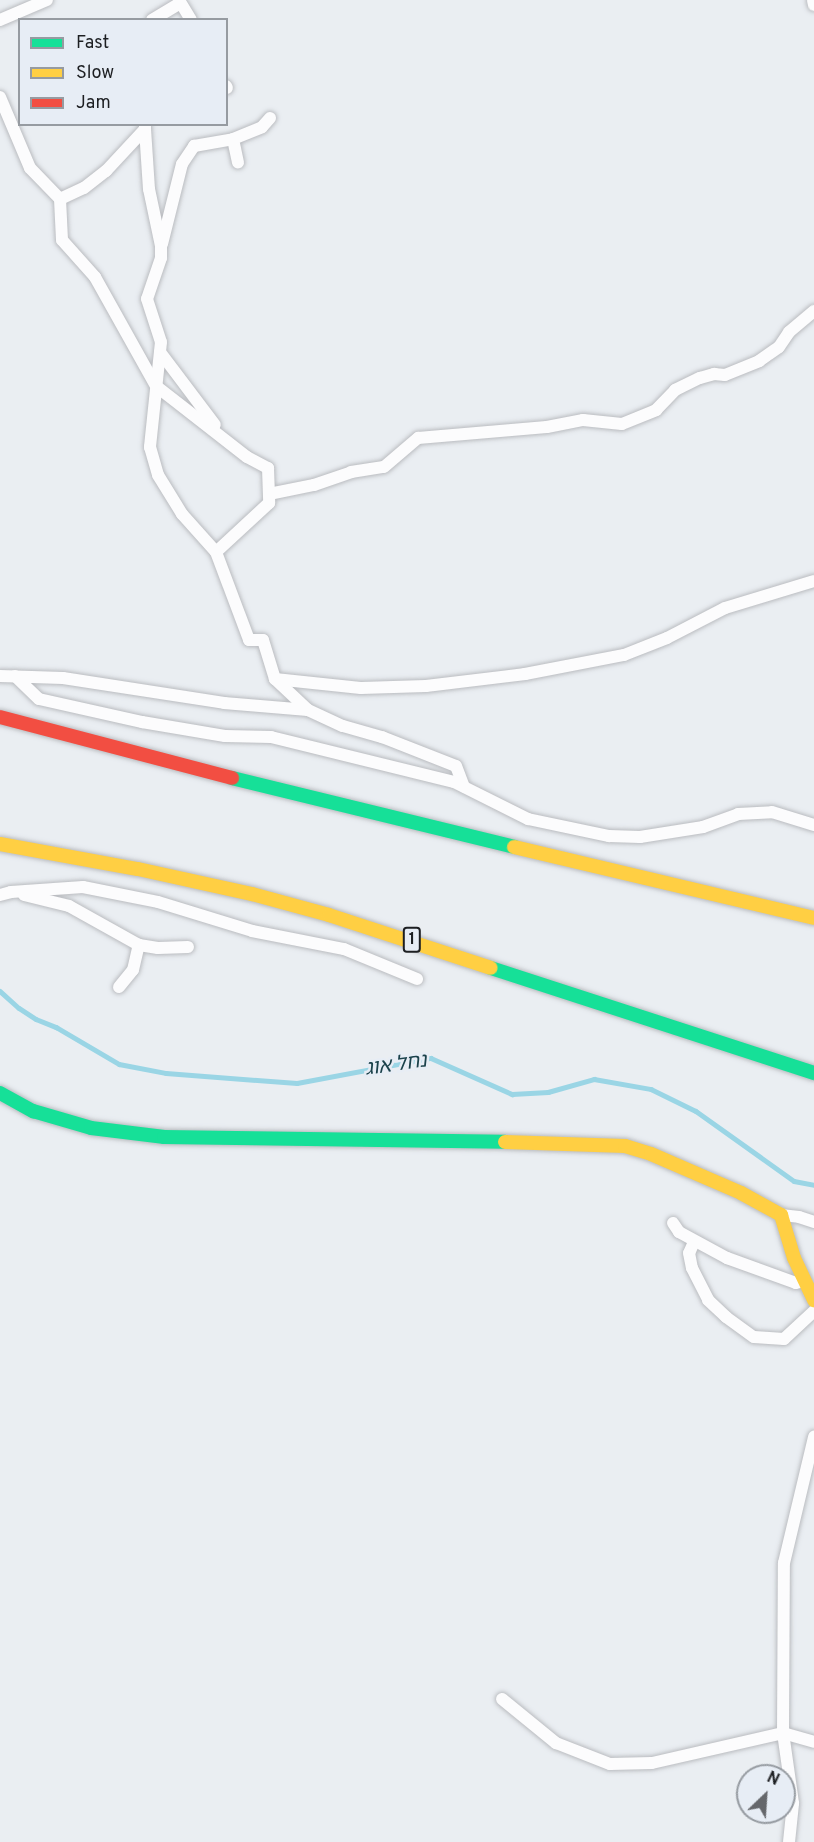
<!DOCTYPE html>
<meta charset="utf-8">
<style>
body{margin:0}
#map{position:relative;width:814px;height:1842px;overflow:hidden;background:#eaeef2;font-family:Overpass,"Noto Sans Hebrew",sans-serif}
div>[style]{position:absolute}
.stream>*{height:4.5px;margin:-2.25px;padding:0 2.25px;transform-origin:2.25px;border-radius:2.25px;background:#9ad5e5}
.roads{filter:drop-shadow(0 0 2px #babcc0) drop-shadow(0 0 2px #babcc0)}
.street>*{height:12px;margin:-6px;padding:0 6px;transform-origin:6px;border-radius:6px;background:#fcfcfd}
.fast>*{height:14px;margin:-7px;padding:0 7px;transform-origin:7px;border-radius:7px;background:#16e098}
.slow>*{height:14px;margin:-7px;padding:0 7px;transform-origin:7px;border-radius:7px;background:#ffcf43}
.jam>*{height:14px;margin:-7px;padding:0 7px;transform-origin:7px;border-radius:7px;background:#f24e42}
span{translate:-50% -50%;white-space:nowrap;text-align:center;line-height:1.15;-webkit-text-stroke:5px #e7edf5;paint-order:stroke}
.shield-label span{padding:2px 4px;background:#e7edf5;border:2px solid;border-radius:4px;-webkit-text-stroke-width:0}
.shield-label{font-size:16px;color:#1d1f22;font-weight:700}
.water-label{font-size:20px;color:#1b424b;font-style:italic}
.legend{position:absolute;left:18px;top:18px;width:210px;height:108px;box-sizing:border-box;background:#e7edf5;border:2px solid #969ba1;margin:0;padding:8px 10px;list-style:none;font-size:18px;color:#1d1f22}
.legend li{display:flex;align-items:center;gap:12px;height:30px}
.legend b{width:30px;border:2px solid #969ba1}
.north{position:absolute;left:736px;top:1764px;width:60px;height:60px;box-sizing:border-box;background:#e7edf5;border:2px solid #969ba1;border-radius:50%;rotate:25deg;font-size:16px;font-weight:700;line-height:24px;text-align:center;color:#1d1f22}
.north::after{content:'';display:block;margin:auto;width:21px;height:27px;background:#65676b;clip-path:polygon(50% 0,100% 100%,50% 72%,0 100%)}
</style>
<div id="map">
<div class="stream">
<div style="left:0;top:991px;width:25px;rotate:42deg"></div>
<div style="left:19px;top:1008px;width:20px;rotate:33deg"></div>
<div style="left:36px;top:1019px;width:22px;rotate:22deg"></div>
<div style="left:56px;top:1027px;width:73px;rotate:30.4deg"></div>
<div style="left:119px;top:1064px;width:48px;rotate:10.8deg"></div>
<div style="left:166px;top:1073px;width:131px;rotate:4.4deg"></div>
<div style="left:297px;top:1083px;width:136px;rotate:-10.6deg"></div>
<div style="left:431px;top:1058px;width:89px;rotate:24deg"></div>
<div style="left:512px;top:1094px;width:36px;rotate:-3deg"></div>
<div style="left:548px;top:1092px;width:48px;rotate:-15.8deg"></div>
<div style="left:594px;top:1079px;width:58px;rotate:10deg"></div>
<div style="left:651px;top:1089px;width:50px;rotate:26.1deg"></div>
<div style="left:696px;top:1111px;width:120px;rotate:35.5deg"></div>
<div style="left:794px;top:1181px;width:20px;rotate:11deg"></div>
</div>
<div class="roads">
<div class="street">
<div style="left:179px;top:0;width:23px;rotate:59deg"></div>
<div style="left:813px;top:0;width:5px;rotate:79deg"></div>
<div style="left:0;top:20px;width:51px;rotate:-23.1deg"></div>
<div style="left:152px;top:20px;width:33px;rotate:-31deg"></div>
<div style="left:226px;top:86px;width:2px;rotate:63deg"></div>
<div style="left:0;top:97px;width:77px;rotate:67.1deg"></div>
<div style="left:30px;top:168px;width:43px;rotate:45.9deg"></div>
<div style="left:60px;top:199px;width:41px;rotate:87.2deg"></div>
<div style="left:62px;top:240px;width:50px;rotate:48.3deg"></div>
<div style="left:95px;top:277px;width:125px;rotate:60.8deg"></div>
<div style="left:156px;top:386px;width:115px;rotate:38deg"></div>
<div style="left:247px;top:457px;width:24px;rotate:28deg"></div>
<div style="left:268px;top:468px;width:35px;rotate:88deg"></div>
<div style="left:269px;top:503px;width:72px;rotate:137.2deg"></div>
<div style="left:216px;top:552px;width:94px;rotate:69.4deg"></div>
<div style="left:249px;top:640px;width:14px"></div>
<div style="left:263px;top:640px;width:41px;rotate:72.9deg"></div>
<div style="left:275px;top:679px;width:45px;rotate:43.2deg"></div>
<div style="left:145px;top:129px;width:60px;rotate:86.2deg"></div>
<div style="left:149px;top:189px;width:58px;rotate:78.1deg"></div>
<div style="left:161px;top:246px;width:12px;rotate:90deg"></div>
<div style="left:161px;top:258px;width:43px;rotate:108.9deg"></div>
<div style="left:147px;top:299px;width:45px;rotate:72deg"></div>
<div style="left:161px;top:342px;width:106px;rotate:96deg"></div>
<div style="left:150px;top:447px;width:29px;rotate:74deg"></div>
<div style="left:158px;top:475px;width:46px;rotate:58.4deg"></div>
<div style="left:182px;top:514px;width:51px;rotate:48.2deg"></div>
<div style="left:233px;top:139px;width:24px;rotate:78deg"></div>
<div style="left:60px;top:199px;width:26px;rotate:-25deg"></div>
<div style="left:84px;top:188px;width:28px;rotate:-38deg"></div>
<div style="left:106px;top:171px;width:57px;rotate:-47.1deg"></div>
<div style="left:145px;top:129px;width:3px;rotate:-90deg"></div>
<div style="left:162px;top:244px;width:82px;rotate:-76deg"></div>
<div style="left:182px;top:164px;width:22px;rotate:-56deg"></div>
<div style="left:194px;top:146px;width:40px;rotate:-10deg"></div>
<div style="left:233px;top:139px;width:31px;rotate:-22deg"></div>
<div style="left:262px;top:127px;width:12px;rotate:-48deg"></div>
<div style="left:160px;top:352px;width:91px;rotate:53deg"></div>
<div style="left:269px;top:494px;width:46px;rotate:-11.3deg"></div>
<div style="left:314px;top:485px;width:39px;rotate:-19deg"></div>
<div style="left:351px;top:472px;width:33px;rotate:-9deg"></div>
<div style="left:384px;top:467px;width:45px;rotate:-40.5deg"></div>
<div style="left:418px;top:438px;width:129px;rotate:-4.9deg"></div>
<div style="left:547px;top:427px;width:37px;rotate:-11deg"></div>
<div style="left:583px;top:420px;width:39px;rotate:6deg"></div>
<div style="left:622px;top:424px;width:37px;rotate:-22deg"></div>
<div style="left:656px;top:410px;width:28px;rotate:-46deg"></div>
<div style="left:675px;top:390px;width:28px;rotate:-26deg"></div>
<div style="left:700px;top:378px;width:15px;rotate:-16deg"></div>
<div style="left:714px;top:374px;width:11px;rotate:5deg"></div>
<div style="left:725px;top:375px;width:37px;rotate:-22deg"></div>
<div style="left:759px;top:361px;width:24px;rotate:-35deg"></div>
<div style="left:779px;top:347px;width:18px;rotate:-56deg"></div>
<div style="left:789px;top:332px;width:33px;rotate:-40deg"></div>
<div style="left:0;top:676px;width:63px;rotate:1.8deg"></div>
<div style="left:63px;top:678px;width:163px;rotate:8.8deg"></div>
<div style="left:224px;top:703px;width:84px;rotate:4.8deg"></div>
<div style="left:308px;top:710px;width:38px;rotate:25deg"></div>
<div style="left:343px;top:726px;width:41px;rotate:15.8deg"></div>
<div style="left:382px;top:737px;width:79px;rotate:21.4deg"></div>
<div style="left:456px;top:766px;width:22px;rotate:69deg"></div>
<div style="left:15px;top:676px;width:33px;rotate:44deg"></div>
<div style="left:39px;top:699px;width:106px;rotate:12.6deg"></div>
<div style="left:142px;top:722px;width:84px;rotate:9.6deg"></div>
<div style="left:225px;top:736px;width:46px;rotate:1.2deg"></div>
<div style="left:271px;top:737px;width:188px;rotate:13.8deg"></div>
<div style="left:454px;top:782px;width:83px;rotate:26.6deg"></div>
<div style="left:528px;top:819px;width:83px;rotate:11.9deg"></div>
<div style="left:609px;top:836px;width:31px;rotate:2deg"></div>
<div style="left:640px;top:837px;width:64px;rotate:-9deg"></div>
<div style="left:703px;top:827px;width:37px;rotate:-20deg"></div>
<div style="left:738px;top:814px;width:34px;rotate:-3deg"></div>
<div style="left:772px;top:812px;width:44px;rotate:17.2deg"></div>
<div style="left:275px;top:679px;width:86px;rotate:6deg"></div>
<div style="left:361px;top:688px;width:65px;rotate:-1.8deg"></div>
<div style="left:426px;top:686px;width:100px;rotate:-6.9deg"></div>
<div style="left:525px;top:674px;width:101px;rotate:-10.9deg"></div>
<div style="left:624px;top:655px;width:46px;rotate:-21.6deg"></div>
<div style="left:667px;top:638px;width:65px;rotate:-27.3deg"></div>
<div style="left:725px;top:608px;width:93px;rotate:-16.9deg"></div>
<div style="left:0;top:895px;width:11px;rotate:-15deg"></div>
<div style="left:11px;top:892px;width:72px;rotate:-4deg"></div>
<div style="left:83px;top:887px;width:76px;rotate:11.3deg"></div>
<div style="left:158px;top:902px;width:98px;rotate:17.1deg"></div>
<div style="left:252px;top:931px;width:94px;rotate:11.1deg"></div>
<div style="left:344px;top:949px;width:79px;rotate:22.3deg"></div>
<div style="left:24px;top:895px;width:46px;rotate:13.7deg"></div>
<div style="left:69px;top:906px;width:80px;rotate:29.1deg"></div>
<div style="left:139px;top:945px;width:19px;rotate:9deg"></div>
<div style="left:158px;top:948px;width:30px;rotate:-2deg"></div>
<div style="left:119px;top:987px;width:22px;rotate:-51deg"></div>
<div style="left:133px;top:970px;width:26px;rotate:-77deg"></div>
<div style="left:781px;top:1215px;width:18px;rotate:6deg"></div>
<div style="left:799px;top:1217px;width:16px;rotate:18deg"></div>
<div style="left:673px;top:1223px;width:11px;rotate:56deg"></div>
<div style="left:679px;top:1232px;width:55px;rotate:28.4deg"></div>
<div style="left:727px;top:1258px;width:73px;rotate:19.9deg"></div>
<div style="left:796px;top:1283px;width:8px;rotate:-14deg"></div>
<div style="left:694px;top:1242px;width:12px;rotate:114deg"></div>
<div style="left:689px;top:1253px;width:15px;rotate:79deg"></div>
<div style="left:692px;top:1268px;width:36px;rotate:63deg"></div>
<div style="left:708px;top:1300px;width:25px;rotate:43deg"></div>
<div style="left:726px;top:1317px;width:34px;rotate:36deg"></div>
<div style="left:754px;top:1337px;width:30px;rotate:4deg"></div>
<div style="left:784px;top:1339px;width:41px;rotate:-43deg"></div>
<div style="left:502px;top:1699px;width:70px;rotate:39.2deg"></div>
<div style="left:556px;top:1743px;width:58px;rotate:21.3deg"></div>
<div style="left:610px;top:1764px;width:42px;rotate:-1.4deg"></div>
<div style="left:652px;top:1763px;width:134px;rotate:-12.9deg"></div>
<div style="left:783px;top:1733px;width:32px;rotate:16deg"></div>
<div style="left:789px;top:1842px;width:39px;rotate:-84deg"></div>
<div style="left:793px;top:1803px;width:71px;rotate:-98.1deg"></div>
<div style="left:783px;top:1733px;width:170px;rotate:-89.7deg"></div>
<div style="left:784px;top:1563px;width:130px;rotate:-76.6deg"></div>
</div>
<div class="fast">
<div style="left:232px;top:778px;width:290px;rotate:13.7deg"></div>
<div style="left:491px;top:968px;width:340px;rotate:18deg"></div>
<div style="left:0;top:1093px;width:38px;rotate:29deg"></div>
<div style="left:33px;top:1111px;width:60px;rotate:16.3deg"></div>
<div style="left:91px;top:1128px;width:74px;rotate:7deg"></div>
<div style="left:164px;top:1137px;width:341px;rotate:0.8deg"></div>
</div>
<div class="slow">
<div style="left:0;top:844px;width:140px;rotate:10.3deg"></div>
<div style="left:138px;top:869px;width:117px;rotate:12.4deg"></div>
<div style="left:252px;top:894px;width:80px;rotate:15.3deg"></div>
<div style="left:329px;top:915px;width:170px;rotate:18.1deg"></div>
<div style="left:514px;top:847px;width:308px;rotate:13.3deg"></div>
<div style="left:505px;top:1142px;width:120px;rotate:1.9deg"></div>
<div style="left:625px;top:1146px;width:27px;rotate:17deg"></div>
<div style="left:651px;top:1154px;width:98px;rotate:23.4deg"></div>
<div style="left:741px;top:1193px;width:46px;rotate:28.8deg"></div>
<div style="left:781px;top:1215px;width:45px;rotate:73.2deg"></div>
<div style="left:794px;top:1258px;width:47px;rotate:64.5deg"></div>
</div>
<div class="jam">
<div style="left:0;top:717px;width:240px;rotate:14.7deg"></div>
</div>
</div>
<div class="shield-label">
<span style="left:412px;top:940px">1</span>
</div>
<div class="water-label">
<span style="left:396px;top:1066px;rotate:-8deg">נחל אוג</span>
</div>
<ul class="legend">
<li><b style="height:8px;background:#16e098"></b>Fast</li>
<li><b style="height:8px;background:#ffcf43"></b>Slow</li>
<li><b style="height:8px;background:#f24e42"></b>Jam</li>
</ul>
<div class="north">N</div>
</div>
